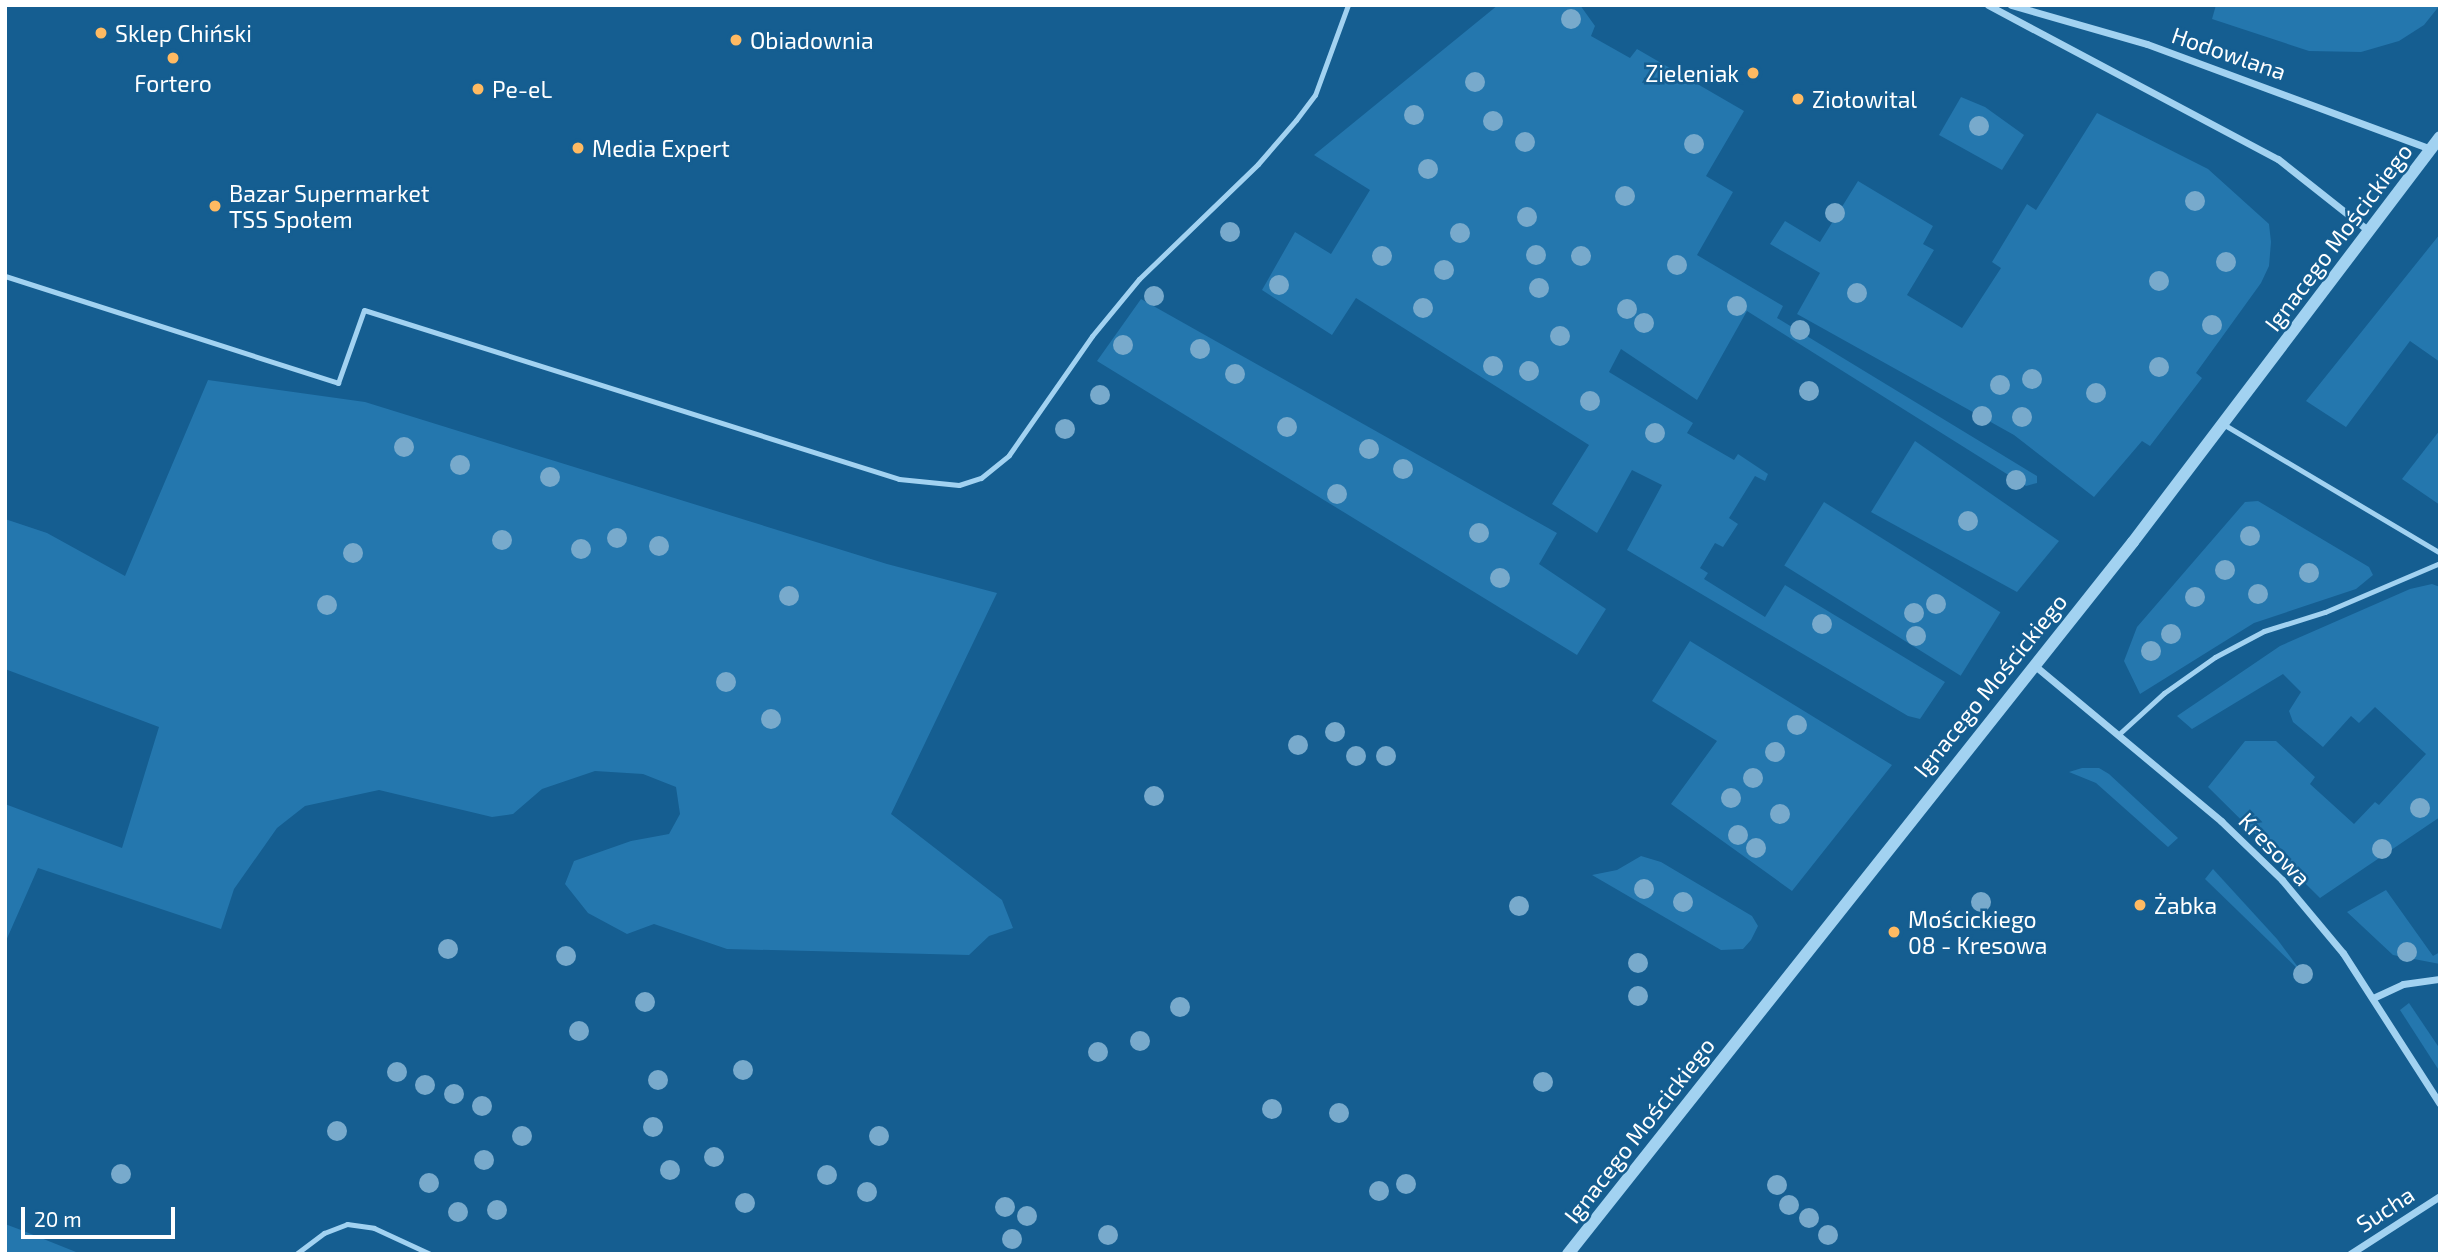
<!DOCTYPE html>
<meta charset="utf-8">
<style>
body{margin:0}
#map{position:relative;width:2445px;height:1259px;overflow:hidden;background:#155e91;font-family:"Exo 2",sans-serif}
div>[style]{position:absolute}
.green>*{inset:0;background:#2477ae;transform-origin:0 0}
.service>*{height:5px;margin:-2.5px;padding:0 2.5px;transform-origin:2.5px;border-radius:2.5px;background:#a2d2f1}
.minor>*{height:7px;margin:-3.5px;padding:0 3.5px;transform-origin:3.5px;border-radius:3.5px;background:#a2d2f1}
.tertiary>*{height:12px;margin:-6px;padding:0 6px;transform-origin:6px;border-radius:6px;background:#a2d2f1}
.trees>*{width:20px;height:20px;margin:-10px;border-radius:50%;background:#78aacc}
.dots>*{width:19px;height:19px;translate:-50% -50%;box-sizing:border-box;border:4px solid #155e91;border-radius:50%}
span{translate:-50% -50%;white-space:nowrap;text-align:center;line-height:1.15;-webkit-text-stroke:5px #155e91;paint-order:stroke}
.poi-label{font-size:23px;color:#fff}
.left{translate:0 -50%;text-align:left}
.right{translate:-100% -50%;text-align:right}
.street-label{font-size:23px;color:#fff}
.frame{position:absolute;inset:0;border:7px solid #fff;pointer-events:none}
.scale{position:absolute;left:21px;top:1207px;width:154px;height:32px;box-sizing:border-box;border:4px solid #fff;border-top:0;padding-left:9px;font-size:21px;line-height:24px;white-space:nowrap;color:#fff;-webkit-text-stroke:5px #155e91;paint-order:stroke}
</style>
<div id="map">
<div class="green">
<div style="clip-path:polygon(1498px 5px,1580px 5px,1595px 26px,1591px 36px,1630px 58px,1637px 49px,1744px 111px,1706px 176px,1733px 192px,1697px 255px,1783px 306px,1777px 318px,2037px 476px,2037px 483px,2026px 486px,1747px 311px,1697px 400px,1621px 349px,1609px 372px,1693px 423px,1687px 433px,1734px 460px,1738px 454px,1768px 474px,1765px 481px,1755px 476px,1729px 518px,1738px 524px,1723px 547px,1715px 543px,1700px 568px,1708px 573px,1704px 579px,1765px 617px,1785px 585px,1945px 682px,1920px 719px,1908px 716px,1627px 550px,1662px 485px,1632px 470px,1597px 533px,1552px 504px,1589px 445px,1356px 298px,1332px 335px,1262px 290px,1295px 232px,1331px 254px,1370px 190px,1314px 155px)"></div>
<div style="clip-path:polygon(2216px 5px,2440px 5px,2424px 25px,2399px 41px,2361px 52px,2309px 51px,2212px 19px)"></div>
<div style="clip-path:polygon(1961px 97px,1985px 107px,2024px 135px,2002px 170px,1939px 135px)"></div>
<div style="clip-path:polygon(2097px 113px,2208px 169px,2269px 224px,2271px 242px,2269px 266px,2261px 283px,2196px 373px,2202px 378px,2150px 446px,2142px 441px,2094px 497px,2014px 435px,1797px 314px,1820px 273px,1770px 244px,1785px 221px,1820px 242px,1858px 181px,1933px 226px,1923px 244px,1934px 250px,1907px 295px,1962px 328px,2001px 268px,1992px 262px,2027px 204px,2036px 210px)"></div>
<div style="clip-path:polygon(2440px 234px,2440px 362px,2410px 341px,2346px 427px,2306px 401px)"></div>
<div style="clip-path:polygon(1141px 299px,1557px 533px,1539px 564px,1606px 609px,1577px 655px,1097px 361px)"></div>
<div style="clip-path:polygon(208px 380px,365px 402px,887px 564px,997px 593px,891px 814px,1002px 900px,1013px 928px,989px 936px,969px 955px,727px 949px,654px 924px,627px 934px,588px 913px,565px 884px,574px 861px,631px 841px,669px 834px,680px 814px,676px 787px,643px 774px,595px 771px,542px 789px,513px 814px,492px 817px,379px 790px,305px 806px,277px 828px,234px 889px,221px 929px,38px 868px,5px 943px,5px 804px,122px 848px,159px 727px,5px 669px,5px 519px,47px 533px,125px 576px)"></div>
<div style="clip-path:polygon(2440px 430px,2440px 505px,2402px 479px)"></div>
<div style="clip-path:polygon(1915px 441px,2059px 541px,2017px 592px,1871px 512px)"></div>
<div style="clip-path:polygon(2258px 501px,2369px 567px,2373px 575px,2356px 589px,2254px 623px,2140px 694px,2124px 661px,2137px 627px,2245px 502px)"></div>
<div style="left:1824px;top:502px;width:208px;height:75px;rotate:32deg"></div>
<div style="clip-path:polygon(2432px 584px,2440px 587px,2440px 817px,2320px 898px,2208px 787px,2245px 741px,2276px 741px,2315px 777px,2310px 784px,2354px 824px,2375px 802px,2379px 805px,2426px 754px,2375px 707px,2359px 723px,2351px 716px,2323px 747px,2293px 722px,2289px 711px,2301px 692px,2283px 674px,2192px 729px,2177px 716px,2280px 646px,2410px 589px)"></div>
<div style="clip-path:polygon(1690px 641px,1892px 765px,1792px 891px,1671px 804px,1717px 741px,1652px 701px)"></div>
<div style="clip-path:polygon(2082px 768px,2099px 768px,2109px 774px,2178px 838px,2168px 847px,2096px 783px,2069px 772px)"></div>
<div style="clip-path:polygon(1641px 856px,1661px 862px,1752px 916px,1758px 926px,1751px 940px,1743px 949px,1721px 950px,1592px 875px,1617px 870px)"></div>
<div style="clip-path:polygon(2213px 869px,2277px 939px,2303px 974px,2205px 879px)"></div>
<div style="clip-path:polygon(2386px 890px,2433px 956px,2440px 952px,2440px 964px,2393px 955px,2347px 912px)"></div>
<div style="clip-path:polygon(2409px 1003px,2440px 1049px,2440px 1072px,2400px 1010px)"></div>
<div style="clip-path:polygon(5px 1224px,21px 1230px,81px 1254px,5px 1254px)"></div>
</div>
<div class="service">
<div style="left:5px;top:276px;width:350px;rotate:17.8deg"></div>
<div style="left:338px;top:383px;width:77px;rotate:-70.4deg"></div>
<div style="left:364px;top:310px;width:561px;rotate:17.53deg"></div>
<div style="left:899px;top:479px;width:60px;rotate:5.7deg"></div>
<div style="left:959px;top:485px;width:23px;rotate:-18deg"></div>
<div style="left:981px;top:478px;width:36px;rotate:-39deg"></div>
<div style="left:1009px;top:455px;width:145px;rotate:-55.1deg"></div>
<div style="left:1092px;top:336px;width:74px;rotate:-50.5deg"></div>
<div style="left:1139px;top:279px;width:165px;rotate:-44deg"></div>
<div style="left:1258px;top:164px;width:58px;rotate:-49.2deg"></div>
<div style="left:1296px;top:120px;width:31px;rotate:-53deg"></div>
<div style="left:1315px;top:95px;width:96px;rotate:-69.9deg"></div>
<div style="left:2223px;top:424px;width:252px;rotate:30.7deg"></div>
<div style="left:2119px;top:734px;width:61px;rotate:-42.3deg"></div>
<div style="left:2164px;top:693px;width:62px;rotate:-35.2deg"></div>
<div style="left:2215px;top:657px;width:55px;rotate:-28deg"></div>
<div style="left:2264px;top:631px;width:64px;rotate:-17.3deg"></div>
<div style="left:2325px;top:612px;width:125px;rotate:-23.1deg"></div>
<div style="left:296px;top:1254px;width:35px;rotate:-37deg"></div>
<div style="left:324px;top:1233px;width:25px;rotate:-21deg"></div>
<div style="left:347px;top:1224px;width:27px;rotate:8deg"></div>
<div style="left:374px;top:1228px;width:62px;rotate:24.9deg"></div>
</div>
<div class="minor">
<div style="left:1988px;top:5px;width:328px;rotate:28deg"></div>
<div style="left:2278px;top:159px;width:116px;rotate:38.4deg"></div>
<div style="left:2011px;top:5px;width:141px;rotate:16deg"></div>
<div style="left:2147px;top:44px;width:303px;rotate:20.3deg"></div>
<div style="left:2034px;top:665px;width:244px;rotate:39.8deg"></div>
<div style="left:2221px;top:821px;width:85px;rotate:44deg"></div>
<div style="left:2282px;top:880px;width:95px;rotate:50.1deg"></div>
<div style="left:2343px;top:953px;width:179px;rotate:57.3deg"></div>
<div style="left:2373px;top:998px;width:33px;rotate:-25deg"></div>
<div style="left:2403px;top:984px;width:37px;rotate:-8deg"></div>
<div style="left:2350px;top:1254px;width:107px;rotate:-32.8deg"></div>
</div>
<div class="tertiary">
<div style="left:1568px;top:1254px;width:909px;rotate:-51.57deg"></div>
<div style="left:2133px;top:542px;width:508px;rotate:-52.84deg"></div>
</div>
<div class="trees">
<div style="left:1571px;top:19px"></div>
<div style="left:1475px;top:82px"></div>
<div style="left:1414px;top:115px"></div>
<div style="left:1493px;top:121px"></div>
<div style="left:1979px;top:126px"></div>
<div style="left:1525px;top:142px"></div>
<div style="left:1694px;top:144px"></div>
<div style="left:1428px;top:169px"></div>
<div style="left:1625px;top:196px"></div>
<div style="left:2195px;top:201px"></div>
<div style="left:1835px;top:213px"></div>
<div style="left:1527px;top:217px"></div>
<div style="left:1230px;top:232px"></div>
<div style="left:1460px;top:233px"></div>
<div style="left:1536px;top:255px"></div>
<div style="left:1382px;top:256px"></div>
<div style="left:1581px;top:256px"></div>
<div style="left:2226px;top:262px"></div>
<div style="left:1677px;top:265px"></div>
<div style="left:1444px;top:270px"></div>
<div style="left:2159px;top:281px"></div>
<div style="left:1279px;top:285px"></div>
<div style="left:1539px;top:288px"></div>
<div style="left:1857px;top:293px"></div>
<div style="left:1154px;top:296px"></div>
<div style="left:1737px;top:306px"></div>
<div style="left:1423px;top:308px"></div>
<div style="left:1627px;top:309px"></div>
<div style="left:1644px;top:323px"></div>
<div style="left:2212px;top:325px"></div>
<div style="left:1800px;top:330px"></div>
<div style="left:1560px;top:336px"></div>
<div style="left:1123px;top:345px"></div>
<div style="left:1200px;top:349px"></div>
<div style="left:1493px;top:366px"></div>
<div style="left:2159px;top:367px"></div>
<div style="left:1529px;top:371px"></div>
<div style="left:1235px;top:374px"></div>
<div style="left:2032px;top:379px"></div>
<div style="left:2000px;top:385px"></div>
<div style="left:1809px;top:391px"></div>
<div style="left:2096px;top:393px"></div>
<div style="left:1100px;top:395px"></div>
<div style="left:1590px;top:401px"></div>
<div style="left:1982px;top:416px"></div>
<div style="left:2022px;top:417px"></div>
<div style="left:1287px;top:427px"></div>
<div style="left:1065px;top:429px"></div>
<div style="left:1655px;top:433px"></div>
<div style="left:404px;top:447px"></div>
<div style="left:1369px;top:449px"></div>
<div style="left:460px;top:465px"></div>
<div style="left:1403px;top:469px"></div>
<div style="left:550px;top:477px"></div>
<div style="left:2016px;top:480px"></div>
<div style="left:1337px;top:494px"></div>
<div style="left:1968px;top:521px"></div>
<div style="left:1479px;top:533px"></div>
<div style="left:2250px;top:536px"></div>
<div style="left:617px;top:538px"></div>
<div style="left:502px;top:540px"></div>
<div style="left:659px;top:546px"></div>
<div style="left:581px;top:549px"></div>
<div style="left:353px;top:553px"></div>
<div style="left:2225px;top:570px"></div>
<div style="left:2309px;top:573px"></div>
<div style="left:1500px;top:578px"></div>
<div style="left:2258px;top:594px"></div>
<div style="left:789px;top:596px"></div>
<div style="left:2195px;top:597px"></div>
<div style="left:1936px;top:604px"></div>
<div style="left:327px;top:605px"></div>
<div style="left:1914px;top:613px"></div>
<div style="left:1822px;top:624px"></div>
<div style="left:2171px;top:634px"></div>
<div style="left:1916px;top:636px"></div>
<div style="left:2151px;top:651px"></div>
<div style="left:726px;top:682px"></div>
<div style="left:771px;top:719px"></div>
<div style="left:1797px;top:725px"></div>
<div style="left:1335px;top:732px"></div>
<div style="left:1298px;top:745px"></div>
<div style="left:1775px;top:752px"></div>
<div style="left:1356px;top:756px"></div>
<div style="left:1386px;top:756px"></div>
<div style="left:1753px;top:778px"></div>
<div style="left:1154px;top:796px"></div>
<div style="left:1731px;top:798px"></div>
<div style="left:2420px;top:808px"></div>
<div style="left:1780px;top:814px"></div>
<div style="left:1738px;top:835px"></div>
<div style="left:1756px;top:848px"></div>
<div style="left:2382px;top:849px"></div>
<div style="left:1644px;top:889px"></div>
<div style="left:1683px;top:902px"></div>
<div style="left:1981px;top:902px"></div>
<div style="left:1519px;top:906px"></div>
<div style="left:448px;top:949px"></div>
<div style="left:2407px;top:952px"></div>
<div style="left:566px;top:956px"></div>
<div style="left:1638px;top:963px"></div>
<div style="left:2303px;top:974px"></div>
<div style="left:1638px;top:996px"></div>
<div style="left:645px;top:1002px"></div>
<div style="left:1180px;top:1007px"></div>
<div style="left:579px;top:1031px"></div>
<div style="left:1140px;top:1041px"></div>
<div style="left:1098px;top:1052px"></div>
<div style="left:743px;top:1070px"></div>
<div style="left:397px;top:1072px"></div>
<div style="left:658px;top:1080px"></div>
<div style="left:1543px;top:1082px"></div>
<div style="left:425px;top:1085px"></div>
<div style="left:454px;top:1094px"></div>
<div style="left:482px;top:1106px"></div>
<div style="left:1272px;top:1109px"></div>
<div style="left:1339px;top:1113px"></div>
<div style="left:653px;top:1127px"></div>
<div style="left:337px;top:1131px"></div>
<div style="left:522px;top:1136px"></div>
<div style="left:879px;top:1136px"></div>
<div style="left:714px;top:1157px"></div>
<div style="left:484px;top:1160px"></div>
<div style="left:670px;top:1170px"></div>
<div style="left:121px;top:1174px"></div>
<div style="left:827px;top:1175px"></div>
<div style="left:429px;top:1183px"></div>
<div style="left:1406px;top:1184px"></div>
<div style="left:1777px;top:1185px"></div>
<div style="left:1379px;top:1191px"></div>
<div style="left:867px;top:1192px"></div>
<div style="left:745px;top:1203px"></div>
<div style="left:1789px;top:1205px"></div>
<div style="left:1005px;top:1207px"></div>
<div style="left:497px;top:1210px"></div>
<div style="left:458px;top:1212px"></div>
<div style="left:1027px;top:1216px"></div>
<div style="left:1809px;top:1218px"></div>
<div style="left:1108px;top:1235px"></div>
<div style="left:1828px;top:1235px"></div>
<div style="left:1012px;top:1239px"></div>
</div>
<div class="dots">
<div style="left:101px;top:33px;background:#ffba62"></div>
<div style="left:736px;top:40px;background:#ffba62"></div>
<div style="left:173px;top:58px;background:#ffba62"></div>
<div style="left:1753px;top:73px;background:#ffba62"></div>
<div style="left:478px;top:89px;background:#ffba62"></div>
<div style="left:1798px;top:99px;background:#ffba62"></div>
<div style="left:578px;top:148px;background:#ffba62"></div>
<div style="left:215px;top:206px;background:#ffba62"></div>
<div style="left:2140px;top:905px;background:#ffba62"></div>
<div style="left:1894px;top:932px;background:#ffba62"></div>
</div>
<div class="poi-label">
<span class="left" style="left:115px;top:33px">Sklep Chiński</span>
<span class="left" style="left:750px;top:40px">Obiadownia</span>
<span class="right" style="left:1739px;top:73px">Zieleniak</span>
<span style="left:173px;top:83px">Fortero</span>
<span class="left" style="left:492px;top:89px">Pe-eL</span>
<span class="left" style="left:1812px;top:99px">Ziołowital</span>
<span class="left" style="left:592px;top:148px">Media Expert</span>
<span class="left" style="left:229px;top:206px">Bazar Supermarket<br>TSS Społem</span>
<span class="left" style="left:2154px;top:905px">Żabka</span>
<span class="left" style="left:1908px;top:932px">Mościckiego<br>08 - Kresowa</span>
</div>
<div class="street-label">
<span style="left:2229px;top:53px;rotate:19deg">Hodowlana</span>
<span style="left:2338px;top:237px;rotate:-53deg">Ignacego Mościckiego</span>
<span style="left:1990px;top:685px;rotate:-51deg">Ignacego Mościckiego</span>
<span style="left:2275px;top:849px;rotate:46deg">Kresowa</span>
<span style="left:1639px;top:1130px;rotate:-52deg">Ignacego Mościckiego</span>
<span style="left:2385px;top:1209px;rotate:-33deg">Sucha</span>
</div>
<div class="frame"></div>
<div class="scale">20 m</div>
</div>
